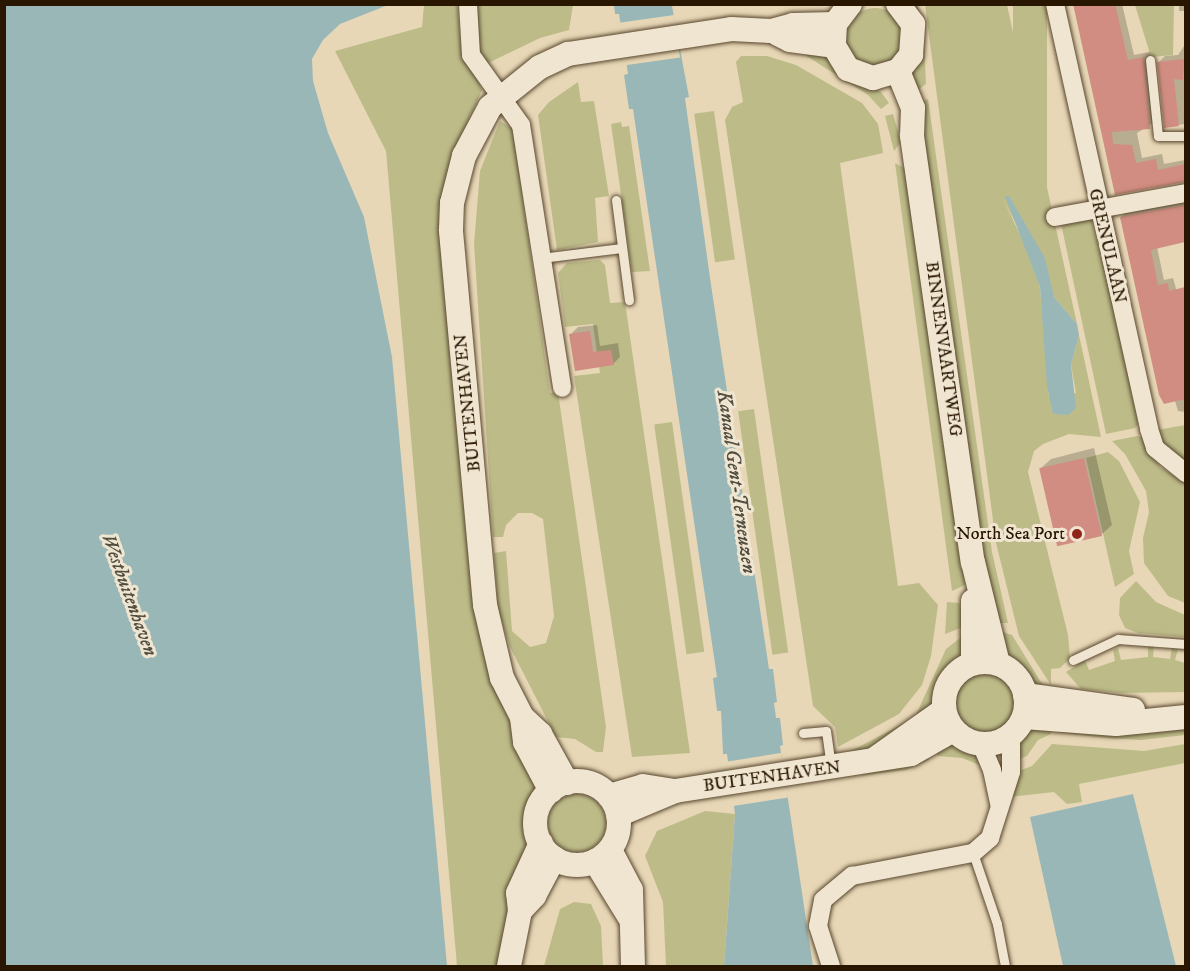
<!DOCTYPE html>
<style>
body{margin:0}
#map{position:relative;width:1190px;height:971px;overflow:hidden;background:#e7d7b6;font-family:"IM FELL DW Pica",serif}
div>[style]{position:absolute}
.green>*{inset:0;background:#bdbc89;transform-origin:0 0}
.round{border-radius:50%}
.water>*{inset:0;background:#9ab7b7}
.pier>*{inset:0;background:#e7d7b6;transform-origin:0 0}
.shadow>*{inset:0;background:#0003;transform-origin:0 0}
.building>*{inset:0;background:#d18d82;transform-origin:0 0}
.roads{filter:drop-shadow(0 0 2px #58462e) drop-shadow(0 0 2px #58462e)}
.lane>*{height:9px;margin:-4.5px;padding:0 4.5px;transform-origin:4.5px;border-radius:4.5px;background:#efe5d0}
.street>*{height:18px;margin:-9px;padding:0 9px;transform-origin:9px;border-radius:9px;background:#efe5d0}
.secondary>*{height:24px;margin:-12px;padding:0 12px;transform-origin:12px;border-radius:12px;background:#efe5d0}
.secondary>.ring{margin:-12px;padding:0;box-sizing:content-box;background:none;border:24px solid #efe5d0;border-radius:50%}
.dots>*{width:16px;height:16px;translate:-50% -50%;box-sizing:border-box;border:3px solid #efe5d0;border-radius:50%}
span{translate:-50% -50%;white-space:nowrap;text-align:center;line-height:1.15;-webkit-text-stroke:6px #efe5d0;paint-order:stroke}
.street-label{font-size:18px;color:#291600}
.poi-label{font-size:18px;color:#291600}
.right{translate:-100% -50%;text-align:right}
.water-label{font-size:20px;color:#514e40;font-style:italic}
.frame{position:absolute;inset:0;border:6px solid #291600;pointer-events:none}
</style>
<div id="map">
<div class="green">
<div style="clip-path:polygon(424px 5px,457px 5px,462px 58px,473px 70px,482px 90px,453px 156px,442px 223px,482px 647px,536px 776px,527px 854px,499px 966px,457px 966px,386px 151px,335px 51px,422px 27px)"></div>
<div style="clip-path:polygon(475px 5px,573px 5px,569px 30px,540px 38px,486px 64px,477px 45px)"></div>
<div style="clip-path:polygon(906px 5px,918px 5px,924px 39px,926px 84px,912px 94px)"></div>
<div style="clip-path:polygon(925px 5px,1007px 5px,1077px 324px,1054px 297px,1003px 199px,1034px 264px,1040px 288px,1049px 397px,1076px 393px,1071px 365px,1079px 335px,1101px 437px,1069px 434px,1043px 444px,1034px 451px,1028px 472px,1068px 635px,1070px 658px,1060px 668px,1051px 669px,1051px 685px,1019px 636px,996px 543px)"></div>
<div style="left:1013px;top:5px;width:34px;height:211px"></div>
<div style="clip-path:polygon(1135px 5px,1174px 5px,1173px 55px,1151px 57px)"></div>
<div class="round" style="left:846px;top:8px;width:58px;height:58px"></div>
<div style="clip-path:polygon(805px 46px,817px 48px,881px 92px,889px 103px,881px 109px,868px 95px,805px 55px)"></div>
<div style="clip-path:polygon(741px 56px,767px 56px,796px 65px,862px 103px,878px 124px,882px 146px,883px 153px,840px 163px,898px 586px,919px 583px,938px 605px,931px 656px,922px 685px,899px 714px,838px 747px,835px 727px,813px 706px,725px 120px,732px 107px,743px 102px,736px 62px)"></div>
<div style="clip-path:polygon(578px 82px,581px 102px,594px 101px,609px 196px,595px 198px,598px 242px,557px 250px,538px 115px,549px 102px)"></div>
<div style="clip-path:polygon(928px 99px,992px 552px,1008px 623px,996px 623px,985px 585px,916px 104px)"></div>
<div style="left:714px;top:111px;width:150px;height:20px;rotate:82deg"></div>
<div style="clip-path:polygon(893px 114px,901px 142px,894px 151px,885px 116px)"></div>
<div style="clip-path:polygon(500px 121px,513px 129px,550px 393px,558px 392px,606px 727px,603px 752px,596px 752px,575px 739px,556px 737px,510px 647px,498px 609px,494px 553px,506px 551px,512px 631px,530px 647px,546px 643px,554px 616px,543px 519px,532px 513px,518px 513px,506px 525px,503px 537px,493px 537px,474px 244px,480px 171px)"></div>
<div style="clip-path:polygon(621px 122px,622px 127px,629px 126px,650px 271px,632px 272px,611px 124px)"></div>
<div style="clip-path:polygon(895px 163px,908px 170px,962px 550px,965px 585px,952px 591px)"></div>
<div style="clip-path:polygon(1060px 219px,1092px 219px,1140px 422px,1135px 428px,1106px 434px)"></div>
<div style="clip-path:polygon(600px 260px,605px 265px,610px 303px,625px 302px,690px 753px,632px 757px,574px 376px,600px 373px,593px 324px,565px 327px,558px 273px,567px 263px)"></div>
<div style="left:754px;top:409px;width:246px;height:16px;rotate:82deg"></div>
<div style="left:672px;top:422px;width:232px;height:18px;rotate:82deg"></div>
<div style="clip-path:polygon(1185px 425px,1185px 461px,1167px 455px,1157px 430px)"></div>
<div style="clip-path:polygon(1137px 436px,1144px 438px,1160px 467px,1185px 482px,1185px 603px,1168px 596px,1144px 563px,1143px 538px,1149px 512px,1146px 491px,1125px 454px,1112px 441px)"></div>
<div style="clip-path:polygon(1108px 452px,1119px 461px,1140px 502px,1129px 551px,1134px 574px,1115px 587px,1086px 458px)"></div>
<div style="clip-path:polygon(1136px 581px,1156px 602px,1185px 615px,1185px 637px,1138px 633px,1125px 628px,1119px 615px,1120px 598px)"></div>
<div style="clip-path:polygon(947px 602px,959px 603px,966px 626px,945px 634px)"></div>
<div style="clip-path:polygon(1002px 632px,1012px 635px,1044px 687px,1032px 687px,1008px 661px)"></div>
<div style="clip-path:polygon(964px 635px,961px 661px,943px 683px,937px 706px,915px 717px,946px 649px)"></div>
<div style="clip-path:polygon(1148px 646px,1154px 646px,1153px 657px,1170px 659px,1172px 648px,1178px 649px,1175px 660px,1185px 663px,1185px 692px,1121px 693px,1081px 689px,1066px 672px,1085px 660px,1089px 670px,1115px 661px,1113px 650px,1118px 648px,1121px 660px,1148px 657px)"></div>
<div class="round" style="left:956px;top:672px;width:60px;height:60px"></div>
<div style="clip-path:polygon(908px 721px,911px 728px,853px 756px,851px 751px)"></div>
<div style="clip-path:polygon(1053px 724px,1051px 734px,1038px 740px,1027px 756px,1014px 761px,1017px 740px,1022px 733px)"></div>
<div style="clip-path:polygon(1062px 725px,1185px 726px,1185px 735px,1141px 740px,1107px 738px,1061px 733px)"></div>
<div style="clip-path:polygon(956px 742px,977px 752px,982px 766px,962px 758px,938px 756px,933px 748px)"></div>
<div style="clip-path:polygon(1052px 744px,1144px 751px,1185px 744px,1185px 763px,1079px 784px,1082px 802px,1067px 804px,1054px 792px,1010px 797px,1016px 772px,1032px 766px)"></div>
<div style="clip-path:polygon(926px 752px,929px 760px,906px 770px,860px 776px)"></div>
<div class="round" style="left:548px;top:794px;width:58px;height:58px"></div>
<div style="clip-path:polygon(705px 811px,735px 814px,724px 966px,666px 966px,663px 902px,645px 856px,657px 831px)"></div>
<div style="clip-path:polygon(574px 902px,591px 904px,601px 926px,603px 966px,544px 966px,560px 909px)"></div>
</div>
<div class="water">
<div style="clip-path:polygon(5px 4px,388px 5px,340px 24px,323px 40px,312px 59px,313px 81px,328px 133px,364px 217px,392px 357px,447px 966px,5px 966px)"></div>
<div style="clip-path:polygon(614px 5px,676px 5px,672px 6px,689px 97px,685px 98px,710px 278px,769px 669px,773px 669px,777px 702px,774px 703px,776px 718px,780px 718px,783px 745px,780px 746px,813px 966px,724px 966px,735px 814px,727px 754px,723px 754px,721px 711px,717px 711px,713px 678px,717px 677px,633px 109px,629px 109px,624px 75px,628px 74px,619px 14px,615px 14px)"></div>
<div style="clip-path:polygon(1005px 196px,1009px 196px,1045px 258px,1054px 297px,1077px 324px,1079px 335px,1071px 365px,1076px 408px,1068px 415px,1053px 414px,1047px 386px,1040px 287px)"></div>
<div style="clip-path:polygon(1133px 794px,1176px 966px,1063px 966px,1030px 817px)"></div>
</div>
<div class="pier">
<div style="left:674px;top:15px;width:43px;height:57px;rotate:82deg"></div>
<div style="left:781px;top:753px;width:45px;height:57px;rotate:81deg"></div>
</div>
<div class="shadow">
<div style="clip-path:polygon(1075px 4px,1122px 4px,1134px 55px,1150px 52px,1156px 121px,1137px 133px,1142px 158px,1162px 154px,1164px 164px,1185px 160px,1186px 149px,1186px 181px,1116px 193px)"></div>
<div style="left:1179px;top:4px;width:7px;height:7px"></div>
<div style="clip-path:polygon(1184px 46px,1186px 124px,1165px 126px,1159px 62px,1165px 56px,1178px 55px)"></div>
<div style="clip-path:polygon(1186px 200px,1186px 240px,1157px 247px,1164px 280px,1173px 278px,1186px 324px,1186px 412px,1178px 411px,1121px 217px,1127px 211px)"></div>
<div style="clip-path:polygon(597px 325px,600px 346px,618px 343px,620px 357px,613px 364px,576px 369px,571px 334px,578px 327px)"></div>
<div style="clip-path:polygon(1094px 448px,1112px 525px,1101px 535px,1040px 469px,1051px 459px)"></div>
</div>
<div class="building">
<div style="clip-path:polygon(1073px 4px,1115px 4px,1128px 60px,1144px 57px,1150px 129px,1112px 132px,1113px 144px,1132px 145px,1136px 163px,1156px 159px,1158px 170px,1185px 164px,1185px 182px,1115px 195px)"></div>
<div style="clip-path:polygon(1184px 59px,1183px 80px,1174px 79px,1179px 126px,1164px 128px,1157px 62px)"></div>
<div style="clip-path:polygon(1185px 205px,1185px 242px,1151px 250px,1158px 285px,1168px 283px,1169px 291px,1185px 287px,1185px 399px,1164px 404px,1159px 395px,1120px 217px)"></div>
<div style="clip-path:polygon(590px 331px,593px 352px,611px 350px,614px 365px,575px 371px,569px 334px)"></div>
<div style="left:1084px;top:458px;width:80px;height:46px;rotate:77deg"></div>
</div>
<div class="roads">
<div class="lane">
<div style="left:1150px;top:60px;width:76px;rotate:84deg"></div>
<div style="left:1158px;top:136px;width:28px"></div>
<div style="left:616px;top:200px;width:101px;rotate:82.6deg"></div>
<div style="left:541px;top:258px;width:81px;rotate:-7.1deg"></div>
<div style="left:1073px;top:660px;width:50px;rotate:-25deg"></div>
<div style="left:1118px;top:639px;width:68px;rotate:4.2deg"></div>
<div style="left:803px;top:733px;width:23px;rotate:-5deg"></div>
<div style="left:826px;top:731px;width:34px;rotate:82deg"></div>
<div style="left:973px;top:853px;width:75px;rotate:71.3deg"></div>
<div style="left:997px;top:924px;width:43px;rotate:79.2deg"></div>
</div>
<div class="street">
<div style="left:468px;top:4px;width:51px;rotate:86.6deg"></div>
<div style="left:471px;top:55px;width:86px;rotate:54.5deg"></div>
<div style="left:521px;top:125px;width:266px;rotate:81.1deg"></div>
<div style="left:1055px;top:4px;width:435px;rotate:77.5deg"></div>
<div style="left:1149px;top:429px;width:20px;rotate:72deg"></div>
<div style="left:1155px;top:448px;width:40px;rotate:39deg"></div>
<div style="left:1055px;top:217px;width:133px;rotate:-10.4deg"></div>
<div style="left:981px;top:744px;width:28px;rotate:67deg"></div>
<div style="left:992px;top:770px;width:35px;rotate:78deg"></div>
<div style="left:831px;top:966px;width:42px;rotate:-108deg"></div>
<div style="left:818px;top:926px;width:26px;rotate:-79deg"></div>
<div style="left:823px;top:900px;width:38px;rotate:-40deg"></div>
<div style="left:852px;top:876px;width:123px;rotate:-10.8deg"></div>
<div style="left:973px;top:853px;width:23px;rotate:-41deg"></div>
<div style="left:990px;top:838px;width:69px;rotate:-72.3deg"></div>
<div style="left:1011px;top:772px;width:37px;rotate:-90deg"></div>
</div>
<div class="secondary">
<div style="left:850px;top:4px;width:25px;rotate:127deg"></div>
<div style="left:835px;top:24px;width:22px;rotate:93deg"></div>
<div style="left:834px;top:46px;width:27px;rotate:59deg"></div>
<div style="left:848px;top:69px;width:27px;rotate:20deg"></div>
<div style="left:873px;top:78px;width:26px;rotate:-16deg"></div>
<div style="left:898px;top:71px;width:21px;rotate:-51deg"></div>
<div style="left:911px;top:55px;width:31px;rotate:-86deg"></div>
<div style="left:913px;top:24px;width:25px;rotate:-127deg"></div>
<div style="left:778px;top:34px;width:13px;rotate:27deg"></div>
<div style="left:790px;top:40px;width:44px;rotate:7.8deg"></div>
<div style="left:898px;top:71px;width:40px;rotate:68deg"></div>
<div style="left:913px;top:108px;width:28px;rotate:92deg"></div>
<div style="left:912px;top:136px;width:430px;rotate:81.9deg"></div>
<div style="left:973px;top:562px;width:105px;rotate:76.2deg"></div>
<div style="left:973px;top:601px;width:62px;rotate:90deg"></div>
<div class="ring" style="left:944px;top:662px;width:58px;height:58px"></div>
<div style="left:1025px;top:695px;width:109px;rotate:7.9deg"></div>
<div style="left:522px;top:717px;width:25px;rotate:43deg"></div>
<div style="left:540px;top:734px;width:56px;rotate:61.1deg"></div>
<div style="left:1024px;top:717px;width:92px;rotate:4.4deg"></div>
<div style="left:1116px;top:724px;width:70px;rotate:-5.7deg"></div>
<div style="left:876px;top:758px;width:83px;rotate:-35.2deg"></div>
<div class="ring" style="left:535px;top:781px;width:60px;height:60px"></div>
<div style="left:551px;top:791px;width:55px;rotate:-118deg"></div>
<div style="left:525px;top:742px;width:25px;rotate:-97deg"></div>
<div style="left:522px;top:717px;width:44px;rotate:-117.1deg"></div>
<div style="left:502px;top:678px;width:75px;rotate:-103.1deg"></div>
<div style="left:485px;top:605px;width:377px;rotate:-95.2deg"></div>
<div style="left:451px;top:230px;width:27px;rotate:-88deg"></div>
<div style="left:452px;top:203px;width:49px;rotate:-75.7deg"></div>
<div style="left:464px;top:156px;width:55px;rotate:-62deg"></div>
<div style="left:490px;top:107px;width:64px;rotate:-38.7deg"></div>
<div style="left:540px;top:67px;width:31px;rotate:-25deg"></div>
<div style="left:568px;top:54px;width:165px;rotate:-8.7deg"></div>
<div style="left:731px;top:29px;width:40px;rotate:2.9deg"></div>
<div style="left:771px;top:31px;width:23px;rotate:-15deg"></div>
<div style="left:793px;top:25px;width:42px;rotate:-1.4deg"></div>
<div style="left:609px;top:796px;width:35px;rotate:-16deg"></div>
<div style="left:643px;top:786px;width:32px;rotate:9deg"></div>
<div style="left:618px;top:815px;width:62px;rotate:-22.8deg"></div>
<div style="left:675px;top:791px;width:239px;rotate:-8.9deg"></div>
<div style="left:911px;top:754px;width:48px;rotate:-29.7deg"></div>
<div style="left:610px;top:850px;width:45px;rotate:62.3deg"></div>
<div style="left:631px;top:890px;width:76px;rotate:88.5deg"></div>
<div style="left:595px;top:861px;width:67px;rotate:58.4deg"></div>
<div style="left:520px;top:911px;width:21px;rotate:-47deg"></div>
<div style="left:534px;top:896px;width:43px;rotate:-62.2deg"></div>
<div style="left:509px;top:966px;width:56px;rotate:-78.7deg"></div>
<div style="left:520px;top:911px;width:18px;rotate:-96deg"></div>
<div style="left:518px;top:893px;width:55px;rotate:-65.3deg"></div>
</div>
</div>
<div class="dots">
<div style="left:1077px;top:534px;background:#8f2418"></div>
</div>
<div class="street-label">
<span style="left:1107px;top:246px;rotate:77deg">GRENULAAN</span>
<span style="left:943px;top:349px;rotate:82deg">BINNENVAARTWEG</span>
<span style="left:468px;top:403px;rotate:-96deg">BUITENHAVEN</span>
<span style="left:772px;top:777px;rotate:-8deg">BUITENHAVEN</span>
</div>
<div class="poi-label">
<span class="right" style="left:1065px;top:534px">North Sea Port</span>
</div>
<div class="water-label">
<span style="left:736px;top:482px;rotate:82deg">Kanaal Gent-Terneuzen</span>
<span style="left:129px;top:595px;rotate:70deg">Westbuitenhaven</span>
</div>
<div class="frame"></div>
</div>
